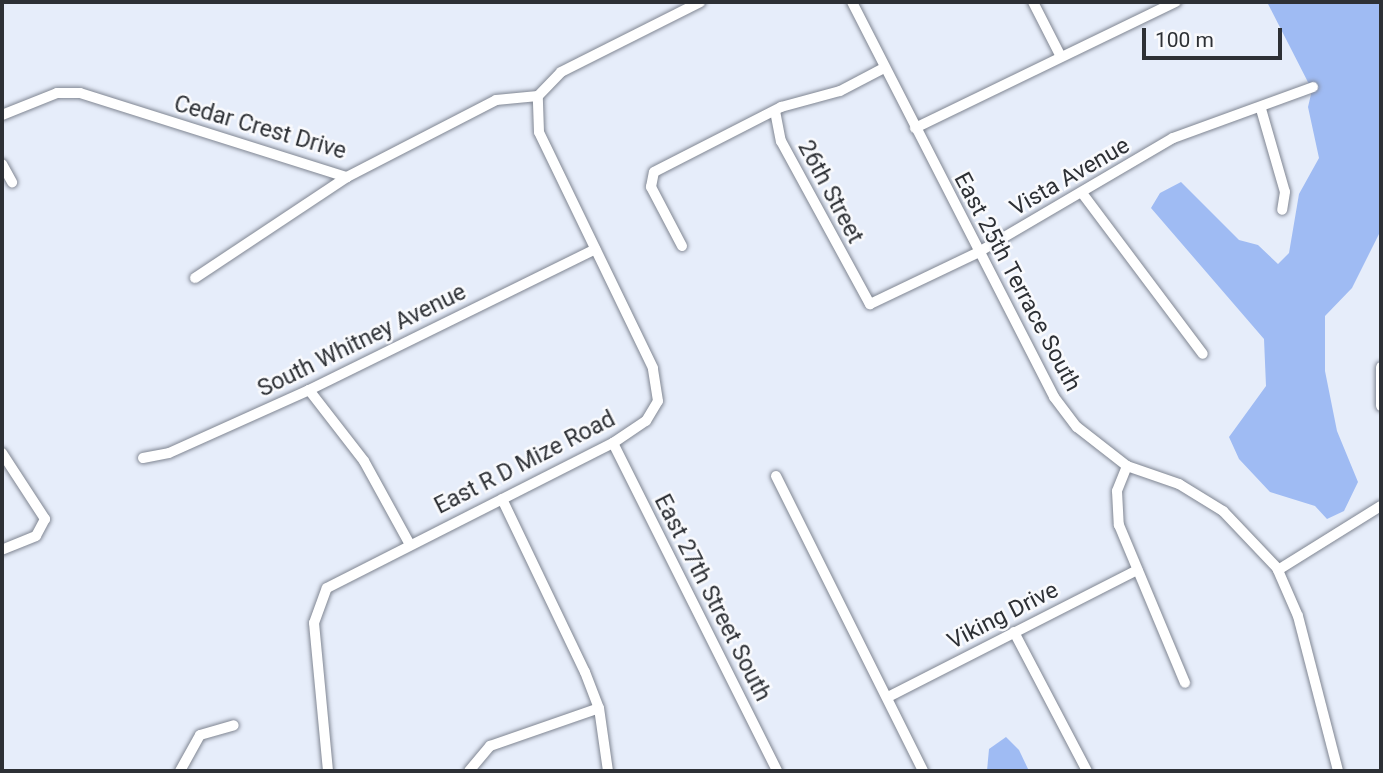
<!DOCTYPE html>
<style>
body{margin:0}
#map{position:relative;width:1383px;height:773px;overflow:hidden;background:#e6edfa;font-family:Roboto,sans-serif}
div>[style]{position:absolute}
.forest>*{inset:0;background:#9fbbf3}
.roads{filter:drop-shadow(0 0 2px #808692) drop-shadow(0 0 2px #808692)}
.minor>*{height:10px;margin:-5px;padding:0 5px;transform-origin:5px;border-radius:5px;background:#fff}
span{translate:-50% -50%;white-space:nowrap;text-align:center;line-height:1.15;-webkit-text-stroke:5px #f9fafd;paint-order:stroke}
.street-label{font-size:23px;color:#2d3035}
.frame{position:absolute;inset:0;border:4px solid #2d3035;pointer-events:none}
.scale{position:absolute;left:1142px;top:28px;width:140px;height:32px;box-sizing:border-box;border:4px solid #2d3035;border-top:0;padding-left:9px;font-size:21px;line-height:24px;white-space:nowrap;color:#2d3035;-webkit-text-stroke:5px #f9fafd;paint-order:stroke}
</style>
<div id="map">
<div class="forest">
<div style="clip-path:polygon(1267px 2px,1381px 2px,1381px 230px,1352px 288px,1325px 316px,1325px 371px,1337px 431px,1358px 482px,1344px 511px,1327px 519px,1315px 506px,1270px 492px,1239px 459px,1229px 437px,1266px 386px,1264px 339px,1151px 208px,1160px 193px,1181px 182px,1239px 240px,1258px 245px,1278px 264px,1289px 253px,1299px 194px,1319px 158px,1308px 107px,1312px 90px)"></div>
<div style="clip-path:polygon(1006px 737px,1019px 750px,1029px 771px,987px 771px,989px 749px)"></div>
</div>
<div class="roads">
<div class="minor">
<div style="left:852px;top:2px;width:444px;rotate:62.9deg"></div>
<div style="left:1054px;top:397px;width:38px;rotate:53deg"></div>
<div style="left:1077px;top:427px;width:63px;rotate:38deg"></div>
<div style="left:1127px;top:466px;width:55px;rotate:19.1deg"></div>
<div style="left:1179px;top:484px;width:52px;rotate:31.5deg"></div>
<div style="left:1223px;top:511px;width:79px;rotate:46.5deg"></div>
<div style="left:1277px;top:568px;width:52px;rotate:66.4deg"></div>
<div style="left:1298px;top:616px;width:160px;rotate:75.5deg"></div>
<div style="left:1033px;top:2px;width:59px;rotate:63deg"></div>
<div style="left:1261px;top:109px;width:86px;rotate:73.9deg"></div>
<div style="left:1285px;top:192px;width:18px;rotate:99deg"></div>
<div style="left:775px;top:111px;width:31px;rotate:79deg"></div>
<div style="left:781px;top:141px;width:186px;rotate:61.4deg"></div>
<div style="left:870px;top:304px;width:119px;rotate:-25.5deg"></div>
<div style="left:977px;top:253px;width:227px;rotate:-30.4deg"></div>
<div style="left:1173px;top:138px;width:149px;rotate:-20deg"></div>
<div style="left:2px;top:115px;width:59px;rotate:-21.8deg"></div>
<div style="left:57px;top:93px;width:23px"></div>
<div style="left:80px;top:93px;width:280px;rotate:17.5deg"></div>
<div style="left:915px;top:128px;width:290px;rotate:-25.8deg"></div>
<div style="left:2px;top:164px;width:21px;rotate:61deg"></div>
<div style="left:1082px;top:193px;width:201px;rotate:53.1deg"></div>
<div style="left:682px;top:246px;width:67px;rotate:-117.7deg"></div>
<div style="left:651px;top:187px;width:15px;rotate:-79deg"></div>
<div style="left:654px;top:172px;width:143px;rotate:-27.1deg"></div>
<div style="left:781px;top:107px;width:61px;rotate:-15.2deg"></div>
<div style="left:840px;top:91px;width:50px;rotate:-27.6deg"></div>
<div style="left:195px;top:278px;width:182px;rotate:-33.6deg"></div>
<div style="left:347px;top:177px;width:168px;rotate:-27.3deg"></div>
<div style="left:496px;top:100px;width:42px;rotate:-5.4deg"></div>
<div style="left:1381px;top:367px;width:39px;rotate:90deg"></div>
<div style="left:309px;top:390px;width:90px;rotate:52.2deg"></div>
<div style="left:364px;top:461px;width:94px;rotate:61.2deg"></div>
<div style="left:613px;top:443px;width:367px;rotate:63.4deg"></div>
<div style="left:2px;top:453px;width:79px;rotate:56.9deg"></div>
<div style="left:45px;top:519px;width:19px;rotate:118deg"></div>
<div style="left:36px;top:536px;width:37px;rotate:158deg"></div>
<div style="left:143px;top:458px;width:26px;rotate:-11deg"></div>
<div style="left:169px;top:453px;width:154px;rotate:-24.2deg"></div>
<div style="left:309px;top:390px;width:319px;rotate:-26.2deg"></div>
<div style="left:1127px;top:466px;width:27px;rotate:112deg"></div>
<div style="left:1117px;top:491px;width:34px;rotate:87deg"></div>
<div style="left:1119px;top:525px;width:171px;rotate:67.3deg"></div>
<div style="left:776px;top:476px;width:330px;rotate:63.5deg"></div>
<div style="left:502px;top:499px;width:192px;rotate:64.4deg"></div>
<div style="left:585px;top:672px;width:39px;rotate:69deg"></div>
<div style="left:599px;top:708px;width:64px;rotate:81.9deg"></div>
<div style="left:1278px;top:570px;width:121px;rotate:-31.9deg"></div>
<div style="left:1014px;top:632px;width:157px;rotate:62.3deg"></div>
<div style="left:888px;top:697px;width:280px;rotate:-27deg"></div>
<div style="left:180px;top:771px;width:41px;rotate:-60.9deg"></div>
<div style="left:200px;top:735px;width:35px;rotate:-16deg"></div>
<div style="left:328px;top:771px;width:149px;rotate:-95.4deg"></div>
<div style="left:314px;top:623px;width:37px;rotate:-70deg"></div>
<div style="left:327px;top:588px;width:321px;rotate:-26.9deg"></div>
<div style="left:613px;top:443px;width:40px;rotate:-34deg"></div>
<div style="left:646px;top:421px;width:23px;rotate:-59deg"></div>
<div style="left:658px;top:401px;width:33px;rotate:-99deg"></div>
<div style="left:653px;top:368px;width:262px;rotate:-115.8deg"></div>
<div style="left:539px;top:132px;width:36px;rotate:-92deg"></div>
<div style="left:538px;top:96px;width:33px;rotate:-46deg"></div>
<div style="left:561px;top:72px;width:156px;rotate:-26.7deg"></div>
<div style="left:469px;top:771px;width:33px;rotate:-50deg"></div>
<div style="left:490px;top:746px;width:115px;rotate:-19.2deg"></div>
</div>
</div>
<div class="street-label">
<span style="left:260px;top:128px;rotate:16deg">Cedar Crest Drive</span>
<span style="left:1070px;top:177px;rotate:-30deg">Vista Avenue</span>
<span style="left:830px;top:192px;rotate:62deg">26th Street</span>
<span style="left:1017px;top:282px;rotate:62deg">East 25th Terrace South</span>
<span style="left:362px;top:341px;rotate:-26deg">South Whitney Avenue</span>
<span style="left:525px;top:463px;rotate:-27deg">East R D Mize Road</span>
<span style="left:712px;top:598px;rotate:63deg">East 27th Street South</span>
<span style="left:1003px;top:616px;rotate:-27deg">Viking Drive</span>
</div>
<div class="frame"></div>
<div class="scale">100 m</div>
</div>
